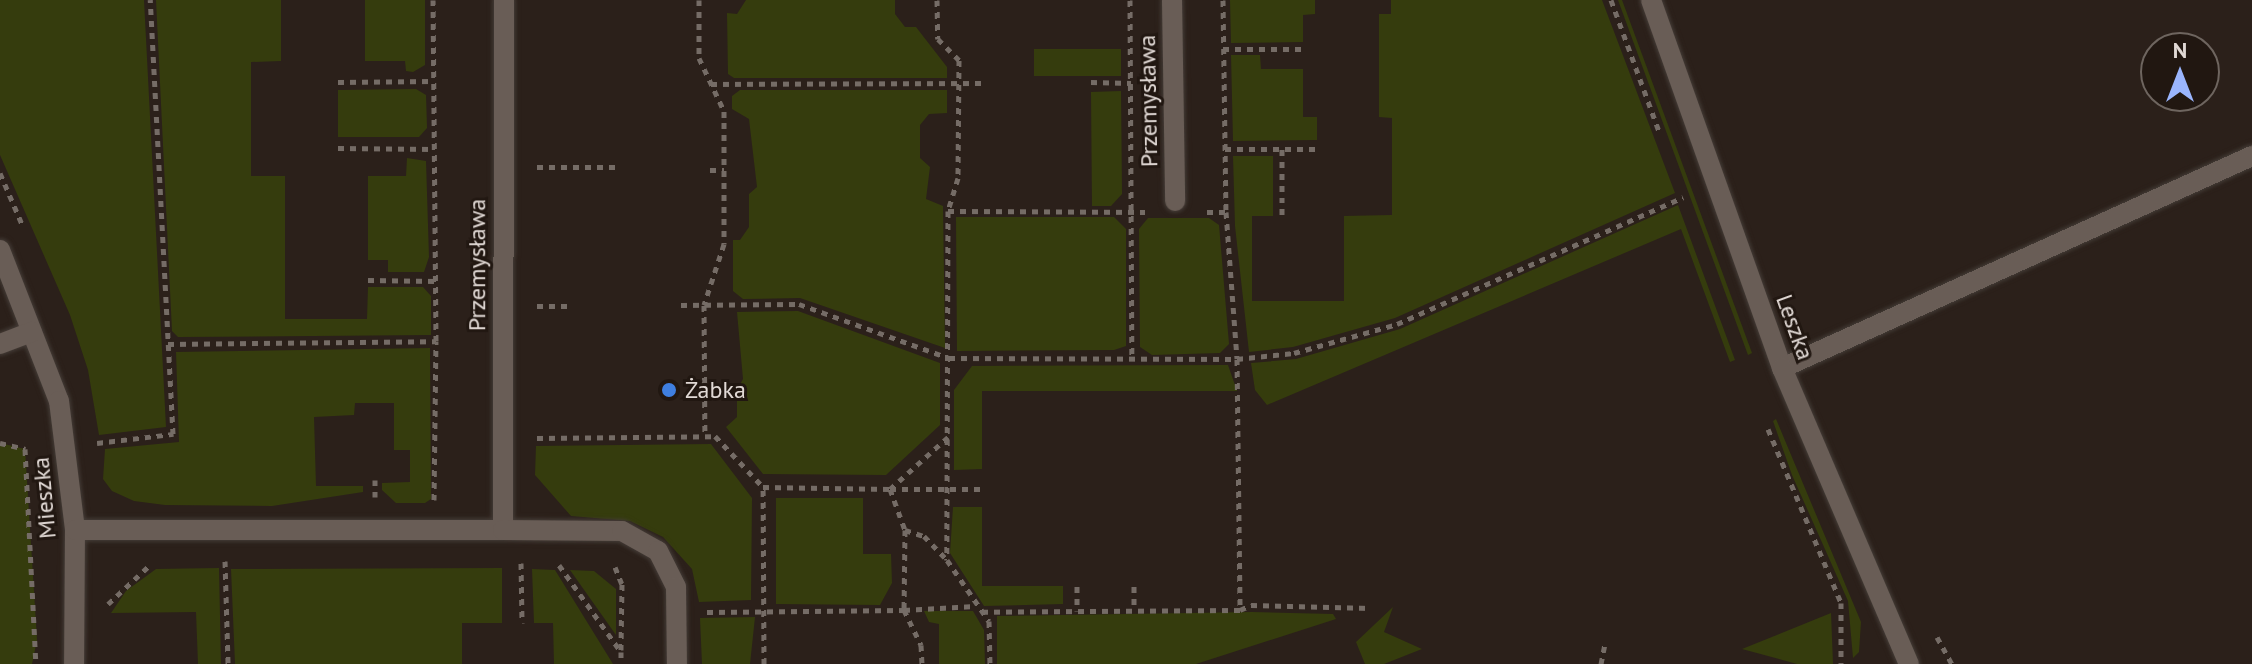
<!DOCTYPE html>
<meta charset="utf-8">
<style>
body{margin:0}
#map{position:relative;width:2252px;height:664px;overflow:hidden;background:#2b201a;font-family:"PT Sans",sans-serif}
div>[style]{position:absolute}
.green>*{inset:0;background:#353c0d;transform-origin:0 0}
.path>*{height:5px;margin-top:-2.5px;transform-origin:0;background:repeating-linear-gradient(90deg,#756c66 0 6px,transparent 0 12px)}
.roads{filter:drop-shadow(0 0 2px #443c37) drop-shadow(0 0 2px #443c37)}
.service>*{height:20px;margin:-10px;padding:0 10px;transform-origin:10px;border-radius:10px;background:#695d56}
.minor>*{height:20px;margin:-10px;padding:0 10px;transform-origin:10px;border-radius:10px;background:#695d56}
.dots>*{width:22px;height:22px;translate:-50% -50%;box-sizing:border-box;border:4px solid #211711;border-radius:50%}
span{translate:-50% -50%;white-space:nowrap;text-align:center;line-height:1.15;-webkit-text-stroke:6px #211711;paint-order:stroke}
.street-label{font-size:24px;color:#e1d9d5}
.poi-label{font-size:24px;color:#e1d9d5}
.left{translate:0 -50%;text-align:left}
.north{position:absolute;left:2140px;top:32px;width:80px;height:80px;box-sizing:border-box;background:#211711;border:2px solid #6e655f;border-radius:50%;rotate:0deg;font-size:22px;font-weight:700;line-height:32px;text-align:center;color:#e1d9d5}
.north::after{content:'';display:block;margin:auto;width:28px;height:36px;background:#9ab5fd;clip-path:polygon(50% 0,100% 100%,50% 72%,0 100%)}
</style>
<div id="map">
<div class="green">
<div style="clip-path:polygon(0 0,144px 0,166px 427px,99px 435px,88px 370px,70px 315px,0 155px)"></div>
<div style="clip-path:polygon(156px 0,281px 0,281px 61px,251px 62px,251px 176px,285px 176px,285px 319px,367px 319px,368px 287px,423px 287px,431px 296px,431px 335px,178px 337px,172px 331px)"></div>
<div style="clip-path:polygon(365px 0,425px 0,425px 65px,413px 72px,406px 71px,405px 61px,365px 61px)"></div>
<div style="clip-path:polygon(746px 0,895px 0,895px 14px,905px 27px,916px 27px,947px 67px,947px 78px,734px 78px,728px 74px,727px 13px,737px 14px)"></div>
<div style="clip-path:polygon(1230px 0,1315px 0,1315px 14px,1303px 15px,1303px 42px,1231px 43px)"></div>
<div style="clip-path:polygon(1391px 0,1602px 0,1675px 193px,1395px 318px,1293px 347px,1249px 352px,1235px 226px,1233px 156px,1273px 156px,1273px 216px,1252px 216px,1252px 301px,1344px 301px,1344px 216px,1392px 215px,1392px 118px,1379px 117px,1379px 14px,1391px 14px)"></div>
<div style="clip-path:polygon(1618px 0,1622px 0,1752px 353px,1748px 355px)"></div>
<div style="left:1034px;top:49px;width:87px;height:27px"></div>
<div style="clip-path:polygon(1231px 55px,1260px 55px,1261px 69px,1303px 69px,1303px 117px,1317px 117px,1317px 140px,1233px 141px)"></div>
<div style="clip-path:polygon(416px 89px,426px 95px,427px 128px,419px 137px,338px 137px,338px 90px)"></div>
<div style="clip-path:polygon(740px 90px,947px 90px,947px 113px,929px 114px,920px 125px,920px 158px,930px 167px,926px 199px,943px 206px,945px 348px,800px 298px,743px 299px,733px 291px,733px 240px,740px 240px,749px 227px,749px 194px,757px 187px,749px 119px,732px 109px,732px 96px)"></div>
<div style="clip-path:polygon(1121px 91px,1122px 194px,1111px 206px,1092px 206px,1091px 92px)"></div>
<div style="clip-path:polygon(407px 158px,426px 161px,429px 257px,424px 272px,388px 272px,388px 260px,368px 260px,368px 176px,406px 176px)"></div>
<div style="clip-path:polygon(1678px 205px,1735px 360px,1730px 362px,1681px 229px,1267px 405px,1255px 390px,1251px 363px,1296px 359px,1400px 329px)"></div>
<div style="clip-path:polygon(956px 217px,1114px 217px,1126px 229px,1126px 346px,1114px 350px,957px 351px)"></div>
<div style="clip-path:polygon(1148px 218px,1209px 218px,1219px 225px,1229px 344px,1220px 353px,1152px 355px,1140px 347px,1139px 229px)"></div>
<div style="clip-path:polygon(798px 311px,940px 363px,940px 425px,886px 475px,763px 474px,726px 427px,737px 417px,737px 390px,743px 379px,737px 312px)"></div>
<div style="clip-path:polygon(430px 348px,431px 499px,425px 503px,396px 503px,382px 490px,382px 483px,410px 482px,410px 450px,394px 450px,394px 403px,355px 403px,354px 415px,314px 417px,316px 486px,363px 486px,363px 492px,272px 506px,165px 505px,134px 501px,112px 491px,103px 479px,105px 449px,179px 442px,176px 352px)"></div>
<div style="clip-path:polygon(1228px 365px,1237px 391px,982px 391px,982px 469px,954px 470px,954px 390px,972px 366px)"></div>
<div style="clip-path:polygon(1776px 419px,1861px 622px,1859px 652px,1853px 658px,1848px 601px,1792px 475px,1773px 421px)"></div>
<div style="clip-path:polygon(0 443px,25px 449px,37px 640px,32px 664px,0 664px)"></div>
<div style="clip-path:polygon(711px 444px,752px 498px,751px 600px,699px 602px,692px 569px,663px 537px,630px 521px,571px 516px,535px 475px,536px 446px)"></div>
<div style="clip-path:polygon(776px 498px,863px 498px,863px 554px,891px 554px,892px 583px,880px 605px,776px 604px)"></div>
<div style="clip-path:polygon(953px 507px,982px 507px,982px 586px,1063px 586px,1063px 604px,984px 606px,950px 553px)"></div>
<div style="clip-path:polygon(219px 568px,221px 664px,198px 664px,196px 612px,111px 613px,126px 591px,156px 569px)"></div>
<div style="clip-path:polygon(502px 568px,502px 623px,462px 623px,462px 664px,235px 664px,231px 569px)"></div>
<div style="clip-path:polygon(532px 569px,555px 570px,613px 664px,554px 664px,553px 623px,534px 623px)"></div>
<div style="clip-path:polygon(570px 570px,594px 571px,616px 589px,616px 635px)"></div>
<div style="clip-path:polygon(1393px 607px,1384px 632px,1422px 649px,1384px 664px,1365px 664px,1356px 642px)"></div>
<div style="clip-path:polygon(924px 611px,973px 611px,984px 630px,985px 664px,939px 664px,939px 624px,929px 622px)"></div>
<div style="clip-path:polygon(1252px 612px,1333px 614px,1336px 619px,1196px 664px,997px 664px,997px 616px)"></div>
<div style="clip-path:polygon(1831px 613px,1833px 664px,1797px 664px,1742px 649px)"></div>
<div style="clip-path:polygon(755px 617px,750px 664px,702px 664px,700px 618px)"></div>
</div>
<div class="path">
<div style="left:699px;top:0;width:58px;rotate:90deg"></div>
<div style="left:699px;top:58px;width:59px;rotate:64.7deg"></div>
<div style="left:724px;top:111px;width:133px;rotate:90deg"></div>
<div style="left:724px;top:244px;width:64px;rotate:108.2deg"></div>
<div style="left:704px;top:305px;width:131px;rotate:89.6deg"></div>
<div style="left:937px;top:0;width:39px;rotate:89deg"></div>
<div style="left:938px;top:39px;width:30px;rotate:45deg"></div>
<div style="left:959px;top:60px;width:118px;rotate:90.5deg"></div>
<div style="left:958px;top:178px;width:34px;rotate:107deg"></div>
<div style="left:948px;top:211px;width:349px;rotate:90.2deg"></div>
<div style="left:1130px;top:0;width:359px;rotate:89.7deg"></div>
<div style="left:1223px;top:0;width:212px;rotate:89.2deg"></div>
<div style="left:1226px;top:212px;width:147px;rotate:85.7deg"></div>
<div style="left:1237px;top:359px;width:57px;rotate:-6deg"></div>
<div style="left:1294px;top:353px;width:107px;rotate:-15.7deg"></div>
<div style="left:1397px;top:324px;width:313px;rotate:-23.9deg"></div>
<div style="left:1611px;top:0;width:143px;rotate:69.9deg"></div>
<div style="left:1223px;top:49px;width:80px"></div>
<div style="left:338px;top:82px;width:96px;rotate:-0.6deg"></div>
<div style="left:1091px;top:82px;width:40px;rotate:1.4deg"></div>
<div style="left:711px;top:84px;width:271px;rotate:-0.2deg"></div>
<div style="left:338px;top:148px;width:96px;rotate:0.6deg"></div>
<div style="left:1225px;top:149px;width:92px"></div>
<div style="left:1282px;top:149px;width:67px;rotate:90deg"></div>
<div style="left:537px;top:167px;width:79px"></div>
<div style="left:710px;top:170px;width:14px"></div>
<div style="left:0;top:173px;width:56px;rotate:66.7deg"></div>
<div style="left:948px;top:211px;width:197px;rotate:0.3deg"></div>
<div style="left:1207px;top:212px;width:19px"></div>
<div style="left:368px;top:280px;width:68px;rotate:0.8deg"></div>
<div style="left:681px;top:305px;width:118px;rotate:-0.5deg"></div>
<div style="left:799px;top:304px;width:159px;rotate:19.8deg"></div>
<div style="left:949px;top:358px;width:288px;rotate:0.2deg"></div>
<div style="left:1237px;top:359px;width:251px;rotate:89.3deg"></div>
<div style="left:1240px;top:610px;width:256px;rotate:179.6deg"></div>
<div style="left:537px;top:306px;width:32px"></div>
<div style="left:168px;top:344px;width:268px;rotate:-0.6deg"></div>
<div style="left:436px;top:341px;width:341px;rotate:-90.5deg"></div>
<div style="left:1768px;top:429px;width:189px;rotate:67.2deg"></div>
<div style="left:1841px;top:603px;width:61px;rotate:90deg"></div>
<div style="left:948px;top:437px;width:78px;rotate:138.1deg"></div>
<div style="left:890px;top:489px;width:92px"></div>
<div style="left:537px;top:438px;width:178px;rotate:-0.6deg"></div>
<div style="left:715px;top:436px;width:70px;rotate:46.7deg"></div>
<div style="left:0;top:443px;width:26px;rotate:13deg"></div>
<div style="left:25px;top:449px;width:215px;rotate:87.1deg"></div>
<div style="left:97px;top:443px;width:77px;rotate:-6.8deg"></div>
<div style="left:173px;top:434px;width:435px;rotate:-93deg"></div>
<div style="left:375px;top:480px;width:17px;rotate:90deg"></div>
<div style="left:434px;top:500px;width:159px;rotate:-89.3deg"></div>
<div style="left:905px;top:530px;width:80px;rotate:90.7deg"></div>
<div style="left:904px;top:610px;width:71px;rotate:-3.2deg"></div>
<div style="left:225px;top:561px;width:103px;rotate:88.3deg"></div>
<div style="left:521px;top:563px;width:60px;rotate:89deg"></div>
<div style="left:559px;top:565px;width:107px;rotate:54.5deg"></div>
<div style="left:621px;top:652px;width:12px;rotate:90deg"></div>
<div style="left:615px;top:567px;width:18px;rotate:68deg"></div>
<div style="left:622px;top:584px;width:66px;rotate:90.9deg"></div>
<div style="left:1077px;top:586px;width:25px;rotate:90deg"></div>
<div style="left:1134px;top:586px;width:23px;rotate:90deg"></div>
<div style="left:108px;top:604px;width:57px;rotate:-42.9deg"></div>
<div style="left:1240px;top:610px;width:12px;rotate:-24deg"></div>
<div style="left:1251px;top:605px;width:120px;rotate:1.4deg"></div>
<div style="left:707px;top:612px;width:197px;rotate:-0.6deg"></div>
<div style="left:904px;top:610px;width:39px;rotate:64deg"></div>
<div style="left:921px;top:645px;width:19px;rotate:87deg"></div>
<div style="left:1937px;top:637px;width:31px;rotate:61deg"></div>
<div style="left:764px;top:664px;width:177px;rotate:-90.3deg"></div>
<div style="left:763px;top:487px;width:127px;rotate:0.9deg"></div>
<div style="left:890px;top:489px;width:44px;rotate:69.9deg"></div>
<div style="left:905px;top:530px;width:20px;rotate:18deg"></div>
<div style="left:924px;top:536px;width:33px;rotate:46deg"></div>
<div style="left:947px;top:560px;width:74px;rotate:55.5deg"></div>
<div style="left:989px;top:621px;width:43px;rotate:88.7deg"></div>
<div style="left:1601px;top:664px;width:21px;rotate:-79deg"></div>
</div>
<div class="roads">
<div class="service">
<div style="left:1782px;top:368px;width:516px;rotate:-24.28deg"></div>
</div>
<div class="minor">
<div style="left:1172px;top:0;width:201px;rotate:89.1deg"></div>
<div style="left:1651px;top:0;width:391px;rotate:70.4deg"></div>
<div style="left:1782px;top:368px;width:322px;rotate:66.8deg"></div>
<div style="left:0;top:250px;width:162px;rotate:68.7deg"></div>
<div style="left:59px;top:401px;width:130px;rotate:82.9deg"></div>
<div style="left:75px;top:530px;width:134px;rotate:90.4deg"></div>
<div style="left:0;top:344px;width:34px;rotate:-21deg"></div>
<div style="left:75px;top:530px;width:428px"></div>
<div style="left:503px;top:530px;width:530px;rotate:-89.89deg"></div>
<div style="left:503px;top:530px;width:119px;rotate:0.5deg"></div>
<div style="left:622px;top:531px;width:41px;rotate:29.1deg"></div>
<div style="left:658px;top:551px;width:40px;rotate:63.4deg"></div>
<div style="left:676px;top:587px;width:77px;rotate:89.3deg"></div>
</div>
</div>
<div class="dots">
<div style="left:669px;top:390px;background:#3f7fe0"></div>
</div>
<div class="street-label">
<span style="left:1148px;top:101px;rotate:-91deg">Przemysława</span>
<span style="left:477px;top:265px;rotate:-90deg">Przemysława</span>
<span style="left:1795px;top:327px;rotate:70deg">Leszka</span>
<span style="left:44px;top:498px;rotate:-95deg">Mieszka</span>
</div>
<div class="poi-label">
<span class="left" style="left:685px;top:390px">Żabka</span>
</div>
<div class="north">N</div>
</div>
